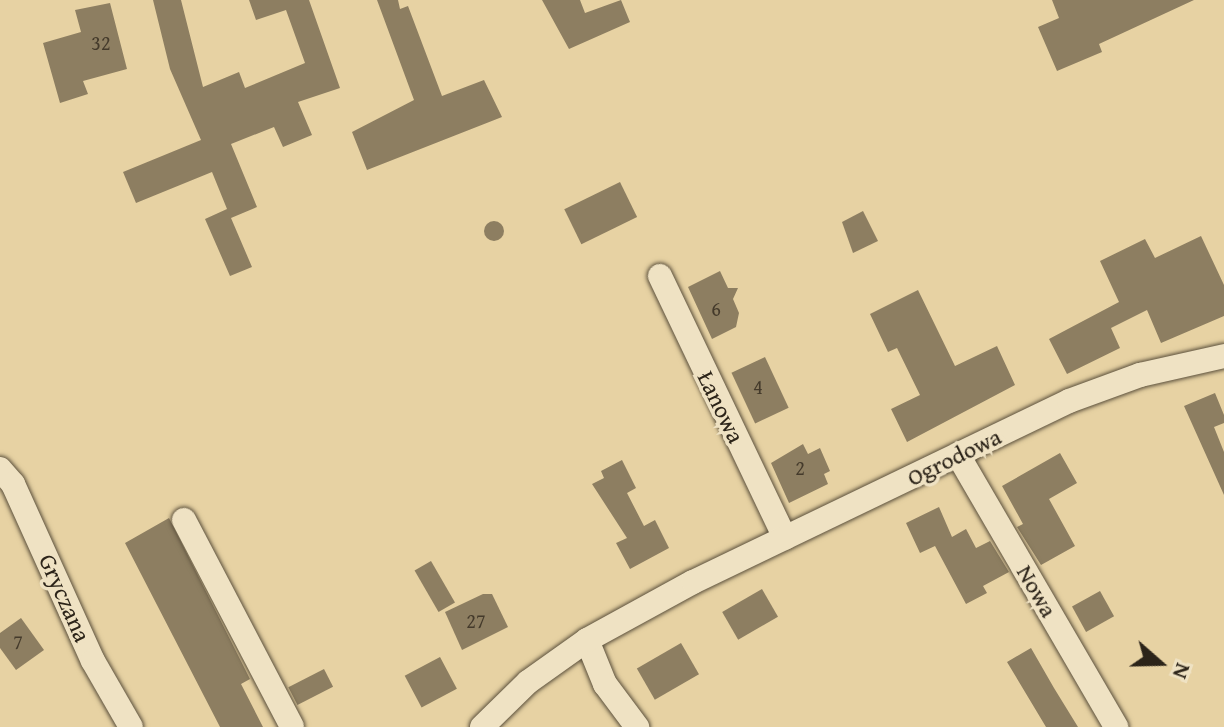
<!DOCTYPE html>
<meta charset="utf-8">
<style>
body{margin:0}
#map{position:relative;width:1224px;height:727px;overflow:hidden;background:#e7d2a3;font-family:"Gentium Book Plus",serif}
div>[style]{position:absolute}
.building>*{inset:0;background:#8d7e61;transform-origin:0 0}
.round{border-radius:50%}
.roads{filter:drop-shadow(0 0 2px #5b503c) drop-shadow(0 0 2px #5b503c)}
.street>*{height:24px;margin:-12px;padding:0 12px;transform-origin:12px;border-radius:12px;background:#efe2c3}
span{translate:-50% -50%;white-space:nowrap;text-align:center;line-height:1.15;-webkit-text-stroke:7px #efe2c3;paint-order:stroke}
.number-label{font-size:20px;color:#443a2b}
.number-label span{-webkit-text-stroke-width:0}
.street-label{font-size:24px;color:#2c2419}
.north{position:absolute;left:1120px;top:623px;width:80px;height:80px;-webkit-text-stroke:6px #efe2c3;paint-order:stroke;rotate:110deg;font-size:22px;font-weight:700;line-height:32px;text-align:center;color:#2c2419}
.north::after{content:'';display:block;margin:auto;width:28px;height:36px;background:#2c2419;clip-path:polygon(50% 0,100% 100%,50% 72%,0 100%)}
</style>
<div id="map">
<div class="building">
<div style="clip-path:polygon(153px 0,181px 0,203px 87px,239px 72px,245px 88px,305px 63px,286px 10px,256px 20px,249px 0,309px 0,340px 88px,298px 102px,312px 135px,283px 147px,274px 127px,231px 144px,257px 207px,231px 218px,252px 267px,230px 276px,205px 219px,227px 209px,212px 172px,136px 203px,123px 172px,201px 140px,170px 69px)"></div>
<div style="clip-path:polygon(377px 0,398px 0,400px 9px,408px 6px,442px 96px,484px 80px,502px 117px,367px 170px,352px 132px,414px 100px)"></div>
<div style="clip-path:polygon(542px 0,580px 0,585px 13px,621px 0,630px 22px,569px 49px)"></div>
<div style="clip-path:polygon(1052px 0,1194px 0,1099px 44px,1102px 52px,1057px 71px,1038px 27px,1059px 18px)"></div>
<div style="clip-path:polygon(110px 3px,127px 69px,83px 81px,88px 94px,60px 103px,43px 43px,81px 32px,75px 10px)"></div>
<div style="left:620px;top:182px;width:39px;height:62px;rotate:64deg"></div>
<div style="clip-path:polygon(863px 211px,878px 241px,853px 253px,842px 222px)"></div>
<div class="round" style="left:484px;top:221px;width:20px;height:20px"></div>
<div style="clip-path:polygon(1201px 236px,1224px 285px,1224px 316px,1161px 343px,1147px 310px,1111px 328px,1120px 348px,1067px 374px,1049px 339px,1119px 302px,1100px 261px,1145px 239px,1155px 258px)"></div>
<div style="clip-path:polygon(720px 271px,728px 288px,738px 288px,733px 299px,739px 313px,736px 327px,712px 339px,688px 287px)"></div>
<div style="clip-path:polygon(918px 290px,955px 366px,997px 346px,1015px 385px,907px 442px,891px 409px,920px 395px,897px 348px,888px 352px,870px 314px)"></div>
<div style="left:765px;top:357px;width:56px;height:37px;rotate:65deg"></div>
<div style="clip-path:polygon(1215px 393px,1224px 415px,1224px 423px,1214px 427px,1224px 452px,1224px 495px,1184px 406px)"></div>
<div style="clip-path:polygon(803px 444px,808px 454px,820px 448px,830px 471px,824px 474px,828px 484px,789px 503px,771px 463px)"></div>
<div style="clip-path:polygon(1060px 453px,1077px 483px,1049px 499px,1075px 546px,1041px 565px,1017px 527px,1023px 524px,1002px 486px)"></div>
<div style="clip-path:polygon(622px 460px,636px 488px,627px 493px,644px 526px,655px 520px,669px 548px,630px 569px,616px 543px,627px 538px,592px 484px,604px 478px,601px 471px)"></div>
<div style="clip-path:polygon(939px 507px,952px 537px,966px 529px,976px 548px,990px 541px,1009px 572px,983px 586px,987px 593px,966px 604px,935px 546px,920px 553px,906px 523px)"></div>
<div style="clip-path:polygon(169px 518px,250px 679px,241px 684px,263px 727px,220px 727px,125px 543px)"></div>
<div style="left:431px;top:561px;width:48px;height:19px;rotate:60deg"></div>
<div style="left:762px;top:589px;width:32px;height:46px;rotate:60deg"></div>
<div style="left:1100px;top:591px;width:29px;height:32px;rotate:61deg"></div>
<div style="clip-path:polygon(483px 594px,492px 594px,508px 627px,462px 650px,445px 612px)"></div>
<div style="clip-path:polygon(21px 618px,44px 650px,16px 670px,0 648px,0 633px)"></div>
<div style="left:681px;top:643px;width:36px;height:51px;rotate:60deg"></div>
<div style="clip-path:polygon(1031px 648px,1054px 688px,1078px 727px,1046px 727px,1007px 662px)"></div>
<div style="left:440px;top:657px;width:36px;height:40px;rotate:62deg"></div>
<div style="left:324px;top:669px;width:20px;height:40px;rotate:63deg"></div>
</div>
<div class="roads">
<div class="street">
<div style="left:660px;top:276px;width:290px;rotate:64.5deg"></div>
<div style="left:958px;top:455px;width:315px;rotate:59.8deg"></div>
<div style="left:0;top:469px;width:20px;rotate:49deg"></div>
<div style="left:13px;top:484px;width:194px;rotate:65.7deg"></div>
<div style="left:93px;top:661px;width:76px;rotate:60.1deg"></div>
<div style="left:184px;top:520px;width:233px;rotate:62.4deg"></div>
<div style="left:587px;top:640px;width:48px;rotate:67.8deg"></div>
<div style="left:605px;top:684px;width:54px;rotate:53.3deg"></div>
<div style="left:482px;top:727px;width:64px;rotate:-44.4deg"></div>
<div style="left:528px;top:682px;width:72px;rotate:-35.4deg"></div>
<div style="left:587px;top:640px;width:121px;rotate:-28.7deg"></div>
<div style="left:693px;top:582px;width:417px;rotate:-25.7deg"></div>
<div style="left:1069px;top:401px;width:76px;rotate:-20.1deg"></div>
<div style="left:1140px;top:375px;width:86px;rotate:-12.7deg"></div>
</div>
</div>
<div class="number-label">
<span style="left:101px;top:42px">32</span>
<span style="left:716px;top:308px">6</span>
<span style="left:758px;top:386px">4</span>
<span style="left:800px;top:467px">2</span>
<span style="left:476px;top:620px">27</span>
<span style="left:18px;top:641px">7</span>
</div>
<div class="street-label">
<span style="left:721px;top:407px;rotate:64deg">Łanowa</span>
<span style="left:954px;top:457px;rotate:-26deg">Ogrodowa</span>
<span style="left:1037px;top:591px;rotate:60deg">Nowa</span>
<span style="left:65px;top:598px;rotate:66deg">Gryczana</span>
</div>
<div class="north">N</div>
</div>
